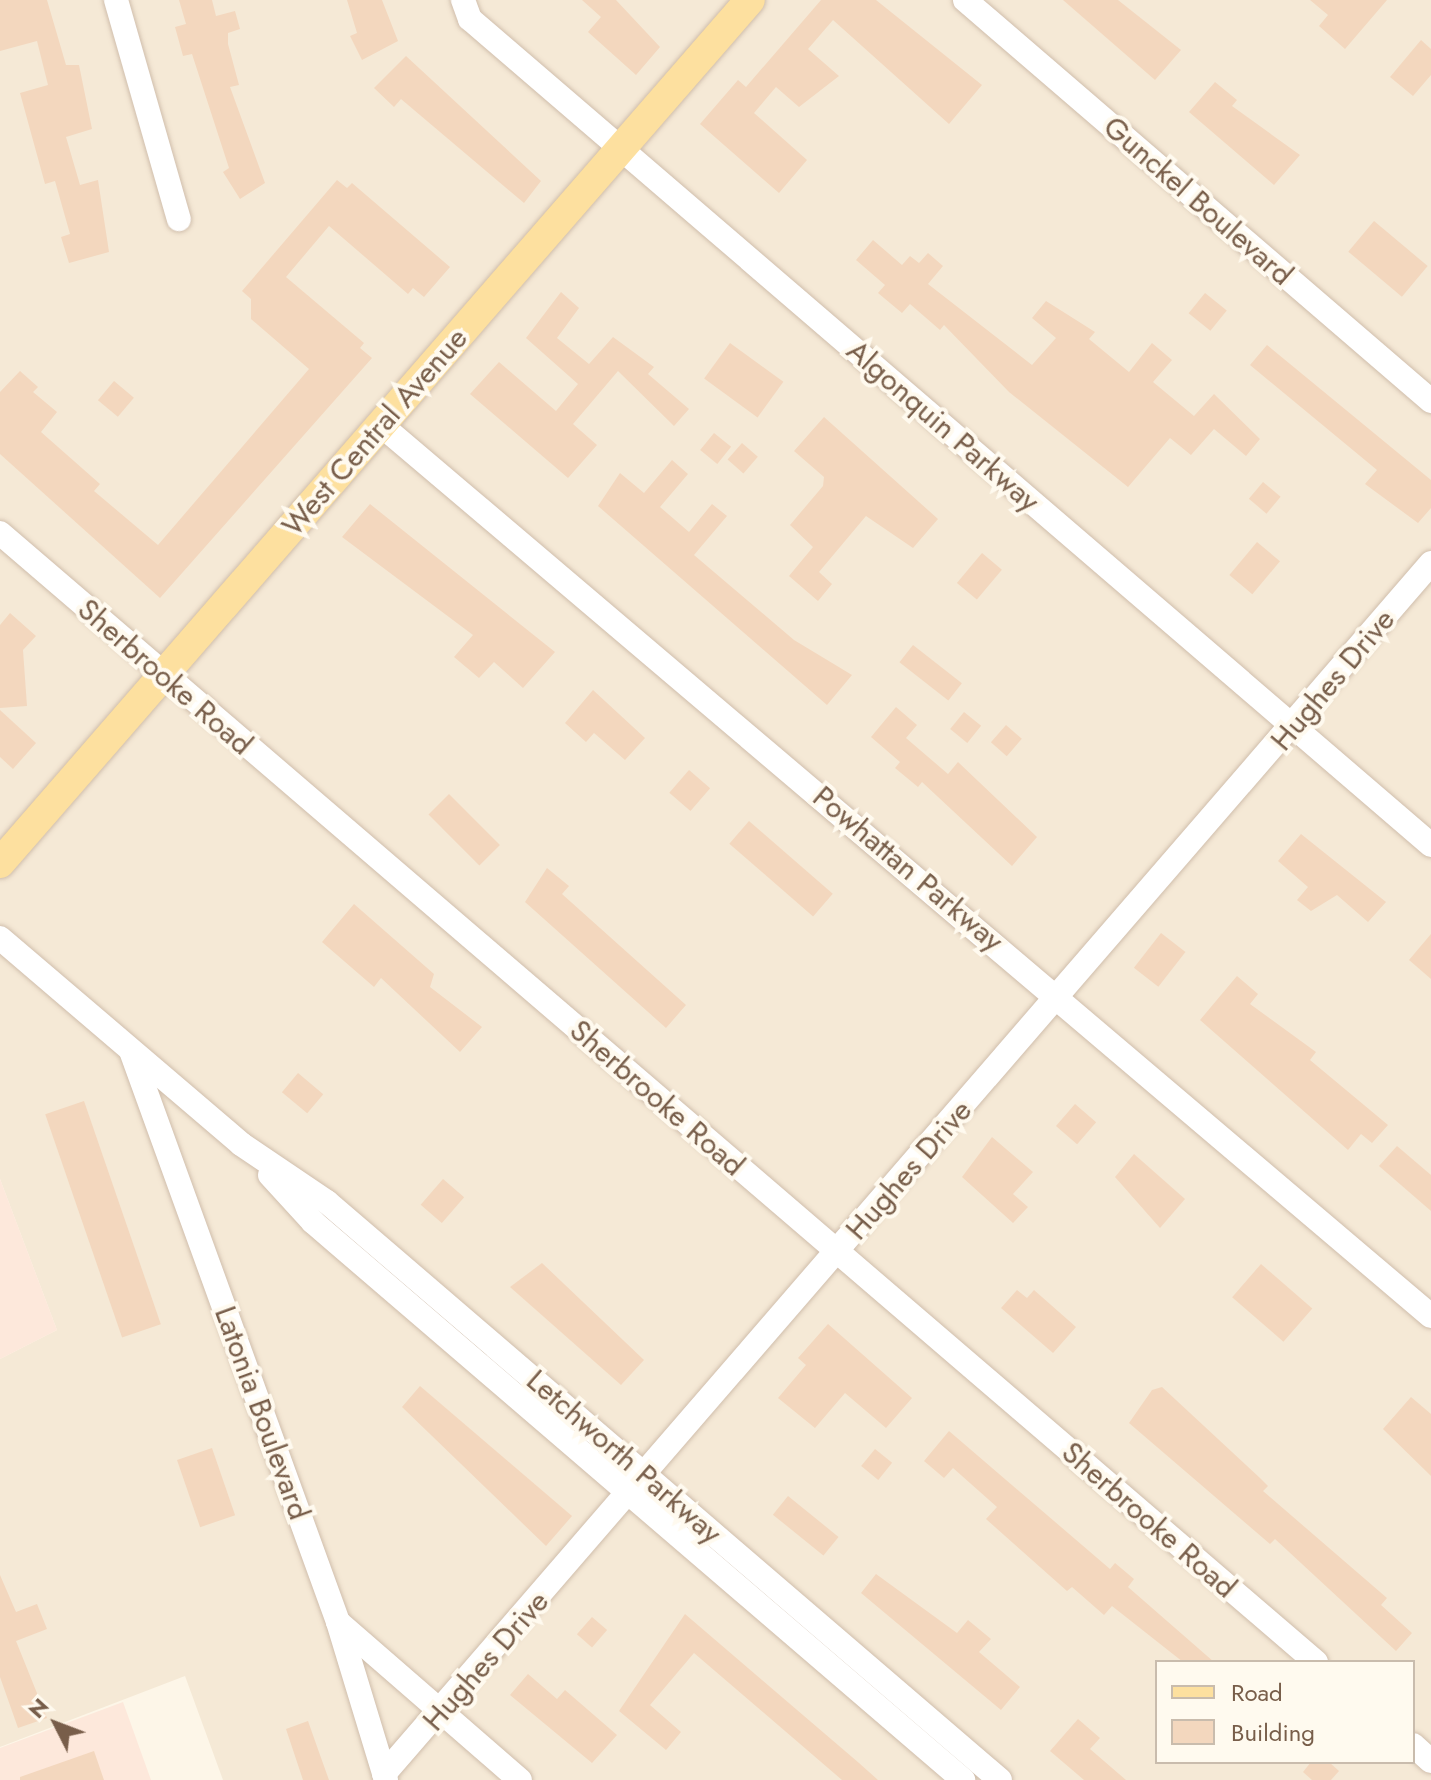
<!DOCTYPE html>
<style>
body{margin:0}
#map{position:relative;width:1431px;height:1780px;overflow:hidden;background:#fdf6e8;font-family:Jost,sans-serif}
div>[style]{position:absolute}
.residential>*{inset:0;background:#f5e9d6}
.commercial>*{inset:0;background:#fde8db}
.building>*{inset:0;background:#f3d7be;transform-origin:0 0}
.roads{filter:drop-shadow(0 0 2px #d0beac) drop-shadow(0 0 2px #d0beac)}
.minor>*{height:24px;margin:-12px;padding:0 12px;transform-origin:12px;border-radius:12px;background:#fff}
.major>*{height:30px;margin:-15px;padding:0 15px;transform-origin:15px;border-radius:15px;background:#fde09f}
span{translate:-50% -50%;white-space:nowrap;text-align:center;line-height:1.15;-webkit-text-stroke:8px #fffaef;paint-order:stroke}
.street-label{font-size:30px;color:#785e4a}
.legend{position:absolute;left:1155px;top:1660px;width:260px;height:104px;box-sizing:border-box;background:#fffaef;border:2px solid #c9bcad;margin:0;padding:10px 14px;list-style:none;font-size:24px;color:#785e4a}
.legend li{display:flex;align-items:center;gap:16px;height:40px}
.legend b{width:40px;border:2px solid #c9bcad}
.north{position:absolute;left:16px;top:1684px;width:80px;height:80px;-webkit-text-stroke:6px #fffaef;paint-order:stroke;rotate:312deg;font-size:22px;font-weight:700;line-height:32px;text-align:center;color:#785e4a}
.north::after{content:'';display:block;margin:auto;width:28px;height:36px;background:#785e4a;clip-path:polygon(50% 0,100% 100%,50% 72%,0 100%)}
</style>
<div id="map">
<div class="residential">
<div style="clip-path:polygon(evenodd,0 0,1431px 0,1431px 1780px,223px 1780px,185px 1676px,0 1747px,0 1359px,57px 1330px,0 1179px,0 0,1157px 1662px,1413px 1662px,1413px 1762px,1157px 1762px,1157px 1662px)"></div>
</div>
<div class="commercial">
<div style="clip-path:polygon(0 1179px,57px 1330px,0 1359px)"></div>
<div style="clip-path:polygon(123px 1702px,151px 1780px,0 1780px,0 1748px)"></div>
</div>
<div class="building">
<div style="clip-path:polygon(0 0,47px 0,66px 65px,79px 65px,92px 129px,66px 137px,80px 185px,98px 180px,109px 252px,69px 263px,61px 237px,70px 234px,55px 181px,45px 184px,20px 93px,48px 85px,37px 41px,0 51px)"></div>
<div style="clip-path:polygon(179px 0,212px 0,216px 16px,235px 11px,240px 29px,228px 33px,228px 44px,239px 85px,230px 87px,265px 183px,240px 199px,223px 172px,229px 168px,192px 54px,183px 56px,175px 27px,186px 24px)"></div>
<div style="clip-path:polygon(347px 0,382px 0,398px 41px,362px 60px,350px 36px,357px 33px)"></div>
<div style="clip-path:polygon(582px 0,616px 0,660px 47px,636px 75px,588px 32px,601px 17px)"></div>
<div style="clip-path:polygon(821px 0,876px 0,982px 85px,949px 124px,833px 20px,808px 49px,839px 76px,799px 107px,776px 87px,754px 113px,807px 160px,779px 193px,700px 124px,738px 80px,746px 87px)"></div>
<div style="clip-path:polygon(1063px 0,1118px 0,1181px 50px,1155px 80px)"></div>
<div style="clip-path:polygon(1310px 0,1387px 0,1345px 49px,1319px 26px,1328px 15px)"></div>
<div style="clip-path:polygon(1421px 40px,1431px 49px,1431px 75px,1413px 96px,1390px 77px)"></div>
<div style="clip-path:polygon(406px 56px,541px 181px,524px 203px,401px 99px,394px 107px,374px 88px)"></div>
<div style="clip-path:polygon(1215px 82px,1237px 100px,1232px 106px,1300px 155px,1274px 185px,1189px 112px)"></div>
<div style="clip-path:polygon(337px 180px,347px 188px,352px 183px,450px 267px,424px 297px,413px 288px,408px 294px,329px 226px,286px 277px,364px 343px,360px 348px,372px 358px,160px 598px,0 454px,0 392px,20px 371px,38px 387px,33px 392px,57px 412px,41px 432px,100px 484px,94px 491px,158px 545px,309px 369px,251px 319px,251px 299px,242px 291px)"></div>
<div style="left:1374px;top:221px;width:70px;height:40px;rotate:40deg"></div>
<div style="clip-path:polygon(873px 240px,902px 265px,910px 256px,919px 263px,928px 253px,943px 266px,928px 284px,1032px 365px,1056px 338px,1032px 318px,1046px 301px,1095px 332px,1089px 339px,1129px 372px,1152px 343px,1172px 360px,1153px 382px,1194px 416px,1214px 394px,1260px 439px,1246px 456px,1214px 429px,1191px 455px,1170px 438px,1128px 487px,1009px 392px,944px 325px,940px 330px,910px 304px,902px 313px,878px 293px,885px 285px,856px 260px)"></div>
<div style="clip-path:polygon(561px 292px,579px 308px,557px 338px,589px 364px,613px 337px,654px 367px,648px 374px,689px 409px,674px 426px,618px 371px,573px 424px,597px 445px,568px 478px,470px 394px,499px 362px,556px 411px,578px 384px,526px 338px)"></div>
<div style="left:1205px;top:293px;width:28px;height:26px;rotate:39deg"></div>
<div style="left:730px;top:343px;width:66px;height:44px;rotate:36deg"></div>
<div style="clip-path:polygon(1267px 345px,1431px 480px,1431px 508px,1418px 523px,1365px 484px,1377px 470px,1250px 365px)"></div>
<div style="left:114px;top:381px;width:26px;height:25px;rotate:40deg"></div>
<div style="clip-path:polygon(824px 417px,938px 519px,913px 548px,866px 516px,819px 572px,832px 584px,818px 601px,789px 576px,813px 547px,790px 525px,823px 486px,824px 477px,794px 451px)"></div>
<div style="left:714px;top:433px;width:22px;height:22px;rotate:39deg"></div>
<div style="left:742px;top:443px;width:21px;height:22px;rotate:41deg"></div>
<div style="clip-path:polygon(672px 460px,688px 474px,660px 507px,689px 532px,712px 504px,727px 516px,694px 555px,794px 640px,852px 675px,827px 705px,598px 506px,620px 473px,644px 493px)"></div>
<div style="left:1263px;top:482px;width:23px;height:22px;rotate:40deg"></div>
<div style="clip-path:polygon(370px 504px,555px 652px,523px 688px,494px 662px,479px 678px,454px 657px,473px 635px,342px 537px)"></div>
<div style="left:1257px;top:542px;width:30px;height:43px;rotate:40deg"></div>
<div style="left:982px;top:553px;width:26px;height:39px;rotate:40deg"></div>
<div style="clip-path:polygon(10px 613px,36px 636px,23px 650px,27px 706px,0 708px,0 625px)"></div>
<div style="left:913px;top:645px;width:62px;height:22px;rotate:38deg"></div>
<div style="clip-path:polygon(593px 690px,645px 738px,625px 760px,594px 733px,586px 742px,565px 723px)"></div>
<div style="clip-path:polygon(896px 707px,917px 725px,906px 738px,948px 774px,958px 762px,1037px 837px,1012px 866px,922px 782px,918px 787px,895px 768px,900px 762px,871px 737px)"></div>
<div style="clip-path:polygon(0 710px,36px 743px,13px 769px,0 757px)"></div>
<div style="left:964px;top:712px;width:22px;height:22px;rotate:39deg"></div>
<div style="left:1006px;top:725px;width:21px;height:23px;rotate:41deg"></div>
<div style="left:689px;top:770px;width:28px;height:30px;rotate:41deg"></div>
<div style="left:449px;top:794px;width:72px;height:29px;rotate:45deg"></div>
<div style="left:749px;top:821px;width:111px;height:30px;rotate:41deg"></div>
<div style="clip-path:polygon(1301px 834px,1386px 902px,1368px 922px,1337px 895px,1311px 911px,1297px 900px,1308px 887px,1278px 861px)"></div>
<div style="clip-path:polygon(547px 868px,569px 886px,562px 894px,686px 1005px,666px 1028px,525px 902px)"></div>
<div style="clip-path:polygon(354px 904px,434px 974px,430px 987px,482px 1027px,460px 1052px,381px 978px,374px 987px,322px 942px)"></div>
<div style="left:1161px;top:933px;width:31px;height:44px;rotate:38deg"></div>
<div style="clip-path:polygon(1431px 934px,1431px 979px,1409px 960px)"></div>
<div style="clip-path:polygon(1237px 976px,1258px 994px,1250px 1004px,1316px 1052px,1310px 1060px,1388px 1125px,1372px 1143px,1361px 1134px,1348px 1150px,1200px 1020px)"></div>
<div style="left:298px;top:1073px;width:33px;height:25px;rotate:40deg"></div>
<div style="left:84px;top:1101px;width:236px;height:41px;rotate:71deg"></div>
<div style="left:1075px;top:1104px;width:28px;height:29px;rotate:41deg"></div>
<div style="clip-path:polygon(992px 1137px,1033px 1172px,1013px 1194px,1028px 1207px,1013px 1223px,962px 1177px)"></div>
<div style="clip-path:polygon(1397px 1146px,1431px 1175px,1431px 1211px,1379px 1166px)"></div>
<div style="clip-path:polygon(1134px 1154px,1185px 1199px,1160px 1228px,1115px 1177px)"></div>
<div style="left:443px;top:1179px;width:28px;height:34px;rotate:41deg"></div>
<div style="clip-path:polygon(542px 1263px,644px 1360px,621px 1385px,510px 1287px)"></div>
<div style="left:1261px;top:1264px;width:68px;height:44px;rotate:41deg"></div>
<div style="clip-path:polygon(1017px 1290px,1027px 1298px,1034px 1290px,1076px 1327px,1053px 1353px,1001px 1308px)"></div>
<div style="clip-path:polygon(828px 1324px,912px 1398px,886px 1428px,845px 1393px,815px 1428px,778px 1398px,806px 1365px,798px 1358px)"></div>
<div style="clip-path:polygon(420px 1386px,572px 1516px,546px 1546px,402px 1407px)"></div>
<div style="clip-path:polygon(1162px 1387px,1260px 1478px,1268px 1486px,1263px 1491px,1387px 1598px,1381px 1605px,1412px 1633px,1396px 1651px,1275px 1539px,1270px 1544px,1129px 1423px,1152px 1390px)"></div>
<div style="clip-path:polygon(1411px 1397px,1431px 1414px,1431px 1476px,1383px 1429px)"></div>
<div style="clip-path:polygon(949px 1431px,1110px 1569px,1115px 1563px,1134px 1579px,1128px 1587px,1214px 1662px,1183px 1662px,1112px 1606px,1104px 1615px,1072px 1587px,1067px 1591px,986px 1519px,997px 1507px,953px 1468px,944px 1478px,924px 1461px)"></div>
<div style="left:212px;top:1448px;width:71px;height:37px;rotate:71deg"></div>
<div style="left:875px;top:1449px;width:22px;height:22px;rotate:39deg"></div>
<div style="left:788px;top:1496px;width:65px;height:24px;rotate:39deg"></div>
<div style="clip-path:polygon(876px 1574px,957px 1633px,968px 1620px,991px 1639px,979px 1652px,1020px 1687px,1001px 1710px,861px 1593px)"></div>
<div style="clip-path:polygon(0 1575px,16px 1612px,37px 1604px,47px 1629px,16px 1641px,47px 1718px,18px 1728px,0 1677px)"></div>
<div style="clip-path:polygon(685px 1614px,859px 1763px,878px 1780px,842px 1780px,694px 1653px,650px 1705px,681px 1732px,666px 1750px,619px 1711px)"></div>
<div style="left:592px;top:1617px;width:20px;height:23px;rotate:41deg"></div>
<div style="clip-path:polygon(528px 1674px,557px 1699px,565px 1690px,617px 1735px,592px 1763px,510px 1695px)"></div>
<div style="clip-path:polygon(1078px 1719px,1100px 1738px,1090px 1749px,1126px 1780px,1084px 1780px,1050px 1751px)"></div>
<div style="clip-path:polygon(308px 1721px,320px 1755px,329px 1780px,303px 1780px,286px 1729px)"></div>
<div style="clip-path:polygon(94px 1751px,104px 1780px,20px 1780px,20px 1777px)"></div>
<div style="clip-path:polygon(1311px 1762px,1329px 1762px,1339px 1771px,1331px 1780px,1312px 1780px,1303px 1772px)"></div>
</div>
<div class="roads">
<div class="minor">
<div style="left:116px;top:0;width:228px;rotate:74deg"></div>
<div style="left:463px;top:0;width:20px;rotate:70deg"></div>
<div style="left:470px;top:19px;width:1267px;rotate:40.68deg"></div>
<div style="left:965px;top:0;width:615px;rotate:40.71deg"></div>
<div style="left:381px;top:425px;width:1377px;rotate:40.32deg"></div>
<div style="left:0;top:533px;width:1734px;rotate:40.63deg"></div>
<div style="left:0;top:938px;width:317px;rotate:40.5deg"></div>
<div style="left:241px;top:1144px;width:104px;rotate:34deg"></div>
<div style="left:327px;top:1202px;width:887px;rotate:40.66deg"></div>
<div style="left:131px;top:1051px;width:607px;rotate:70.07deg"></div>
<div style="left:338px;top:1622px;width:165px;rotate:73.1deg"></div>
<div style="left:270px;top:1175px;width:64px;rotate:47.5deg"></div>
<div style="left:313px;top:1222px;width:857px;rotate:40.64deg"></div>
<div style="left:338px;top:1622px;width:241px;rotate:41deg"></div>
<div style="left:1413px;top:1745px;width:24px;rotate:42deg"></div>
<div style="left:384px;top:1774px;width:1601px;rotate:-49.15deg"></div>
</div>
<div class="major">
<div style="left:0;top:863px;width:1143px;rotate:-49.01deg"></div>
</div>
</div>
<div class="street-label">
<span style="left:1198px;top:201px;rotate:41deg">Gunckel Boulevard</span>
<span style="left:943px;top:426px;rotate:41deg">Algonquin Parkway</span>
<span style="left:375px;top:432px;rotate:-49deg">West Central Avenue</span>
<span style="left:165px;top:677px;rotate:41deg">Sherbrooke Road</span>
<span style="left:1333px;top:680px;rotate:-50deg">Hughes Drive</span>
<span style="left:908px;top:869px;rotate:40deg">Powhattan Parkway</span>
<span style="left:657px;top:1098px;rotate:41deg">Sherbrooke Road</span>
<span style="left:909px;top:1170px;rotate:-49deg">Hughes Drive</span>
<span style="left:262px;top:1413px;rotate:70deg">Latonia Boulevard</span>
<span style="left:624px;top:1457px;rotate:41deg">Letchworth Parkway</span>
<span style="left:1149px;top:1520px;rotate:41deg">Sherbrooke Road</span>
<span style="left:486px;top:1661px;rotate:-49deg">Hughes Drive</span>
</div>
<ul class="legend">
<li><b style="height:10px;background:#fde09f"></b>Road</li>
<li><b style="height:22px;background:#f3d7be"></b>Building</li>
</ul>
<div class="north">N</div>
</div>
